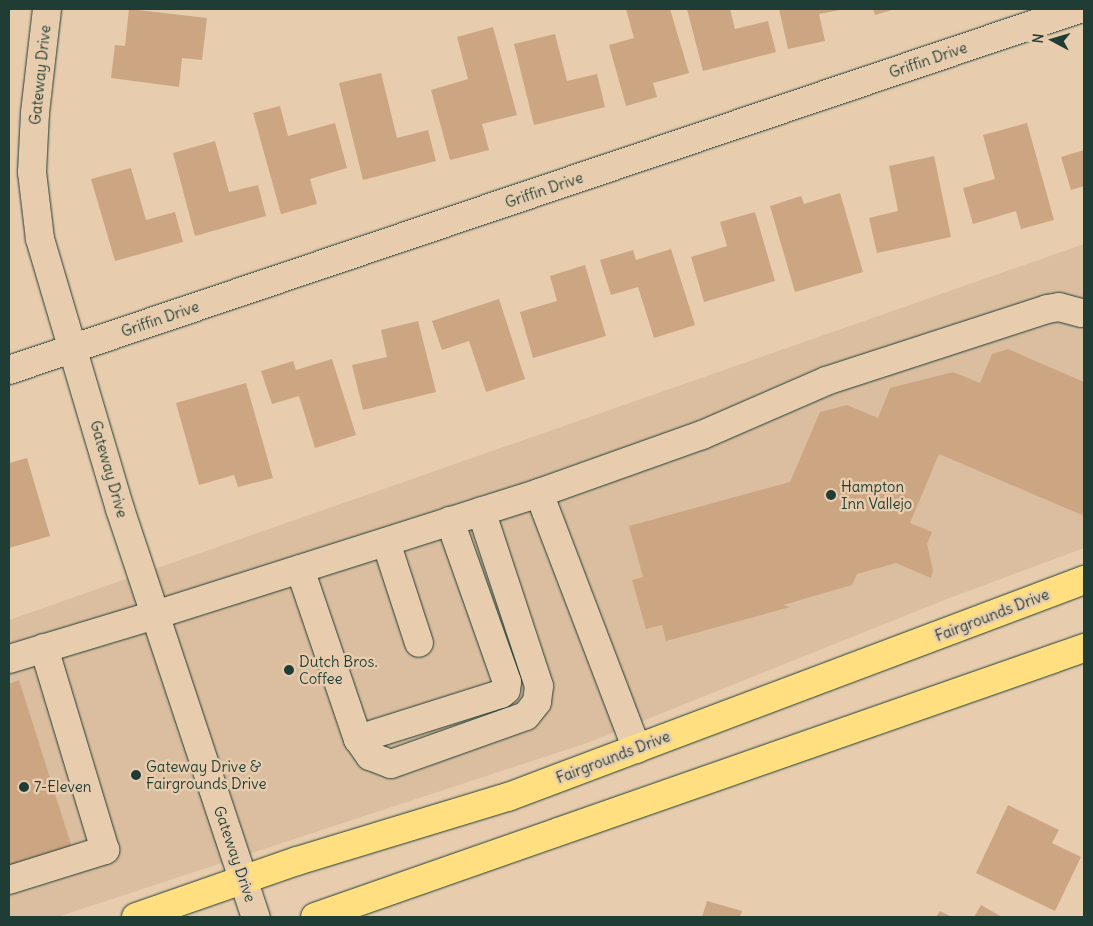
<!DOCTYPE html>
<style>
body{margin:0}
#map{position:relative;width:1093px;height:926px;overflow:hidden;background:#e7ccae;font-family:Delius,sans-serif}
div>[style]{position:absolute}
.built>*{inset:0;background:#dbbe9f}
.building>*{inset:0;background:#cca683}
.roads{filter:drop-shadow(0 0 1px #1f3d34) drop-shadow(0 0 1px #1f3d34)}
.minor>*{height:28px;margin:-14px;padding:0 14px;transform-origin:14px;border-radius:14px;background:#e7ccae}
.major>*{height:28px;margin:-14px;padding:0 14px;transform-origin:14px;border-radius:14px;background:#ffdf80}
.dots>*{width:14px;height:14px;translate:-50% -50%;box-sizing:border-box;border:2px solid #e7ccae;border-radius:50%}
span{translate:-50% -50%;white-space:nowrap;text-align:center;line-height:1.15;-webkit-text-stroke:5px #e7ccae;paint-order:stroke}
.street-label{font-size:15px;color:#1f3d34}
.poi-label{font-size:15px;color:#1f3d34}
.left{translate:0 -50%;text-align:left}
.frame{position:absolute;inset:0;border:10px solid #1f3d34;pointer-events:none}
.north{position:absolute;left:1028px;top:15px;width:50px;height:50px;-webkit-text-stroke:4px #e7ccae;paint-order:stroke;rotate:276deg;font-size:14px;font-weight:700;line-height:20px;text-align:center;color:#1f3d34}
.north::after{content:'';display:block;margin:auto;width:18px;height:22px;background:#1f3d34;clip-path:polygon(50% 0,100% 100%,50% 72%,0 100%)}
</style>
<div id="map">
<div class="built">
<div style="clip-path:polygon(1084px 244px,1084px 548px,947px 599px,590px 742px,57px 917px,9px 917px,9px 620px)"></div>
</div>
<div class="building">
<div style="clip-path:polygon(129px 9px,207px 18px,202px 60px,182px 58px,179px 87px,111px 78px,115px 45px,125px 46px)"></div>
<div style="clip-path:polygon(626px 9px,670px 9px,689px 73px,653px 83px,657px 97px,626px 106px,609px 45px,634px 38px)"></div>
<div style="clip-path:polygon(687px 9px,730px 9px,735px 29px,768px 21px,776px 52px,703px 71px)"></div>
<div style="clip-path:polygon(779px 9px,840px 9px,840px 10px,819px 14px,825px 41px,788px 49px)"></div>
<div style="clip-path:polygon(873px 9px,895px 9px,875px 15px)"></div>
<div style="clip-path:polygon(493px 27px,517px 115px,482px 124px,489px 150px,450px 160px,431px 90px,468px 79px,457px 37px)"></div>
<div style="clip-path:polygon(555px 34px,567px 81px,597px 74px,605px 107px,534px 125px,514px 44px)"></div>
<div style="clip-path:polygon(381px 73px,397px 138px,428px 130px,436px 161px,363px 180px,339px 83px)"></div>
<div style="clip-path:polygon(280px 106px,288px 136px,335px 123px,347px 168px,310px 179px,317px 204px,281px 214px,253px 113px)"></div>
<div style="clip-path:polygon(1027px 123px,1054px 220px,1021px 229px,1016px 211px,973px 224px,963px 188px,995px 179px,983px 135px)"></div>
<div style="clip-path:polygon(215px 141px,229px 192px,258px 185px,266px 216px,195px 236px,173px 153px)"></div>
<div style="clip-path:polygon(1084px 150px,1084px 186px,1071px 190px,1061px 157px)"></div>
<div style="clip-path:polygon(934px 156px,951px 237px,877px 253px,869px 218px,898px 211px,889px 166px)"></div>
<div style="clip-path:polygon(131px 168px,146px 220px,175px 212px,183px 242px,115px 261px,91px 179px)"></div>
<div style="clip-path:polygon(840px 193px,863px 272px,795px 292px,770px 206px,801px 196px,804px 204px)"></div>
<div style="clip-path:polygon(755px 212px,775px 281px,704px 302px,691px 257px,727px 246px,720px 222px)"></div>
<div style="clip-path:polygon(671px 249px,695px 325px,654px 338px,638px 287px,611px 295px,600px 260px,633px 250px,636px 260px)"></div>
<div style="clip-path:polygon(585px 265px,606px 336px,533px 358px,520px 312px,557px 301px,550px 276px)"></div>
<div style="clip-path:polygon(499px 299px,525px 379px,486px 392px,469px 341px,442px 350px,432px 321px)"></div>
<div style="clip-path:polygon(418px 321px,436px 392px,363px 410px,352px 365px,387px 357px,381px 330px)"></div>
<div style="clip-path:polygon(1008px 349px,1084px 382px,1084px 509px,1082px 515px,939px 454px,910px 523px,932px 532px,927px 544px,933px 570px,931px 578px,896px 563px,857px 574px,852px 585px,783px 605px,790px 607px,666px 641px,662px 625px,646px 629px,632px 580px,643px 577px,629px 526px,790px 482px,820px 412px,847px 405px,878px 418px,890px 388px,953px 372px,980px 383px,992px 354px)"></div>
<div style="clip-path:polygon(332px 359px,356px 435px,315px 448px,299px 396px,272px 404px,261px 371px,293px 361px,296px 370px)"></div>
<div style="clip-path:polygon(246px 383px,273px 478px,238px 487px,234px 475px,199px 485px,176px 403px)"></div>
<div style="clip-path:polygon(27px 458px,50px 536px,9px 548px,9px 463px)"></div>
<div style="clip-path:polygon(19px 680px,75px 857px,9px 867px,9px 684px)"></div>
<div style="clip-path:polygon(1008px 805px,1059px 830px,1052px 843px,1081px 857px,1055px 911px,976px 873px)"></div>
<div style="clip-path:polygon(707px 901px,742px 911px,740px 917px,702px 917px)"></div>
<div style="clip-path:polygon(981px 905px,1002px 917px,974px 917px)"></div>
<div style="clip-path:polygon(940px 911px,952px 917px,936px 917px)"></div>
</div>
<div class="roads">
<div class="minor">
<div style="left:47px;top:9px;width:105px;rotate:96.6deg"></div>
<div style="left:35px;top:113px;width:59px;rotate:92.9deg"></div>
<div style="left:32px;top:172px;width:67px;rotate:83.2deg"></div>
<div style="left:40px;top:239px;width:282px;rotate:73.5deg"></div>
<div style="left:120px;top:509px;width:430px;rotate:71.6deg"></div>
<div style="left:9px;top:370px;width:1129px;rotate:-18.64deg"></div>
<div style="left:539px;top:493px;width:274px;rotate:69.1deg"></div>
<div style="left:386px;top:542px;width:106px;rotate:71.9deg"></div>
<div style="left:300px;top:569px;width:180px;rotate:71.2deg"></div>
<div style="left:358px;top:739px;width:150px;rotate:-17.5deg"></div>
<div style="left:501px;top:694px;width:6px;rotate:-39deg"></div>
<div style="left:506px;top:690px;width:8px;rotate:-83deg"></div>
<div style="left:507px;top:682px;width:171px;rotate:-109.5deg"></div>
<div style="left:9px;top:659px;width:152px;rotate:-16.8deg"></div>
<div style="left:155px;top:615px;width:403px;rotate:-17.6deg"></div>
<div style="left:539px;top:493px;width:173px;rotate:-19.6deg"></div>
<div style="left:702px;top:435px;width:135px;rotate:-23.5deg"></div>
<div style="left:826px;top:381px;width:232px;rotate:-18deg"></div>
<div style="left:1047px;top:309px;width:12px;rotate:-9deg"></div>
<div style="left:1059px;top:307px;width:23px;rotate:15deg"></div>
<div style="left:358px;top:739px;width:21px;rotate:55deg"></div>
<div style="left:370px;top:756px;width:22px;rotate:21deg"></div>
<div style="left:391px;top:764px;width:143px;rotate:-19.6deg"></div>
<div style="left:526px;top:716px;width:18px;rotate:-52deg"></div>
<div style="left:537px;top:702px;width:16px;rotate:-83deg"></div>
<div style="left:539px;top:686px;width:184px;rotate:-108.3deg"></div>
<div style="left:9px;top:880px;width:101px;rotate:-17.4deg"></div>
<div style="left:105px;top:850px;width:211px;rotate:-106.8deg"></div>
</div>
<div class="major">
<div style="left:136px;top:917px;width:170px;rotate:-19.2deg"></div>
<div style="left:297px;top:861px;width:220px;rotate:-16.9deg"></div>
<div style="left:508px;top:797px;width:616px;rotate:-20.64deg"></div>
<div style="left:315px;top:917px;width:815px;rotate:-19.28deg"></div>
</div>
</div>
<div class="dots">
<div style="left:831px;top:495px;background:#1f3d34"></div>
<div style="left:289px;top:670px;background:#1f3d34"></div>
<div style="left:136px;top:775px;background:#1f3d34"></div>
<div style="left:24px;top:787px;background:#1f3d34"></div>
</div>
<div class="street-label">
<span style="left:928px;top:60px;rotate:-19deg">Griffin Drive</span>
<span style="left:40px;top:75px;rotate:-84deg">Gateway Drive</span>
<span style="left:544px;top:190px;rotate:-19deg">Griffin Drive</span>
<span style="left:160px;top:319px;rotate:-19deg">Griffin Drive</span>
<span style="left:109px;top:469px;rotate:74deg">Gateway Drive</span>
<span style="left:992px;top:615px;rotate:-21deg">Fairgrounds Drive</span>
<span style="left:613px;top:757px;rotate:-21deg">Fairgrounds Drive</span>
<span style="left:235px;top:854px;rotate:71deg">Gateway Drive</span>
</div>
<div class="poi-label">
<span class="left" style="left:841px;top:495px">Hampton<br>Inn Vallejo</span>
<span class="left" style="left:299px;top:670px">Dutch Bros.<br>Coffee</span>
<span class="left" style="left:146px;top:775px">Gateway Drive &amp;<br>Fairgrounds Drive</span>
<span class="left" style="left:34px;top:787px">7-Eleven</span>
</div>
<div class="frame"></div>
<div class="north">N</div>
</div>
